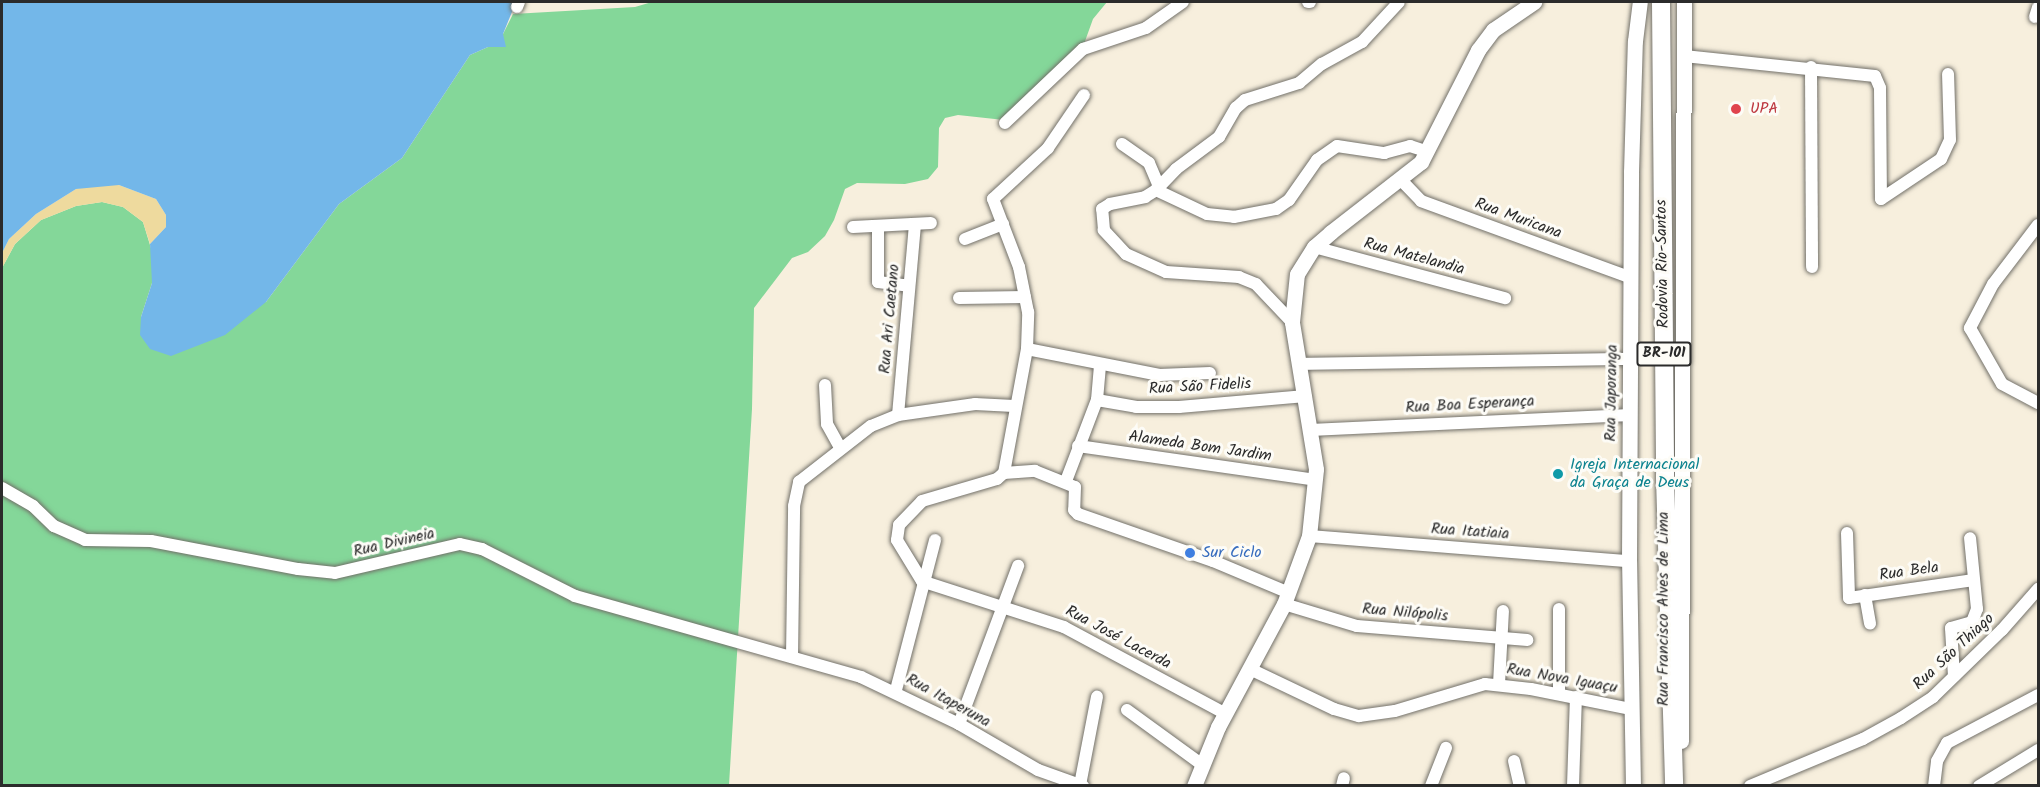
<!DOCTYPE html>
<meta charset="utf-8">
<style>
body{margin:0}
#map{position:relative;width:2040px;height:787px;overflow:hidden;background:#f7efdd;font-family:Kalam,sans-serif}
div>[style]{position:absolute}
.green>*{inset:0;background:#84d799}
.sand>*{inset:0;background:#eeda9e}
.water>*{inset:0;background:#73b7e9}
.roads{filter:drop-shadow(0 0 2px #727069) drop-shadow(0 0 2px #727069)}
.minor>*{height:12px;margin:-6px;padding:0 6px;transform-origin:6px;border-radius:6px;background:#fff}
.major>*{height:15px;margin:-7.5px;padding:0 7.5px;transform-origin:7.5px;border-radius:7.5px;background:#fff}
.highway>*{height:18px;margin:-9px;padding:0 9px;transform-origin:9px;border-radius:9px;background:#fff}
.dots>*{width:16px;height:16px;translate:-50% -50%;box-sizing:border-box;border:3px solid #fdfcf7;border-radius:50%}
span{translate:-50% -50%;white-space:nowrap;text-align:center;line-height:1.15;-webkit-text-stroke:6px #fdfcf7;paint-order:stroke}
.shield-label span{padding:2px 4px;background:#fdfcf7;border:2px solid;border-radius:4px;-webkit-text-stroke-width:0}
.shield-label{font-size:15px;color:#2b2b2b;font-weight:700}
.health-label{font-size:16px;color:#be3a42}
.left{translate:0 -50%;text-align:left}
.street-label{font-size:16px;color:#2b2b2b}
.culture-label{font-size:16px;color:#0d838f}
.shop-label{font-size:16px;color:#366cbe}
.frame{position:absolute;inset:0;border:3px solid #2b2b2b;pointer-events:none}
</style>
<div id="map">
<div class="green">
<div style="clip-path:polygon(652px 2px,1107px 2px,1093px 19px,1084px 44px,1004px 120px,958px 115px,945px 118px,939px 128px,938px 167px,928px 179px,905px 184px,857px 183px,845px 189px,834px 220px,825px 236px,808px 252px,792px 258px,754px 308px,752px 409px,729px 785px,2px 786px,2px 268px,15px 244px,41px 220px,76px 206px,102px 202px,123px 207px,143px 222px,153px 255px,152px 283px,141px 317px,266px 302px,339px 204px,402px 158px,470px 55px,488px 47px,503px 34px,513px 14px,635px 7px)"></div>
</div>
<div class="sand">
<div style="clip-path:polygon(97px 184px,119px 185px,156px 199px,166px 215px,166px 227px,150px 244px,143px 222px,123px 207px,102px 202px,76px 206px,41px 220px,15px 244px,2px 268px,2px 253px,9px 239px,36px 214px,76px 189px)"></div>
</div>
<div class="water">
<div style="clip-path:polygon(2px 2px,516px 2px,503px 34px,506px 47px,488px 47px,470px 55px,402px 158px,339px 204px,266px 302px,225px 335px,171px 356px,150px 349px,140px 335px,141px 317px,152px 283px,150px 244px,166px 227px,166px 215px,156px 199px,119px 185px,76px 189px,36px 214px,9px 239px,2px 253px)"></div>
</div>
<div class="roads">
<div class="minor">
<div style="left:1308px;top:2px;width:2px"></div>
<div style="left:517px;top:7px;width:5px;rotate:-68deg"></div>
<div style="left:2035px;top:17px;width:10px;rotate:-73deg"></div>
<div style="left:1684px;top:56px;width:192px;rotate:6deg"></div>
<div style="left:1875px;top:76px;width:13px;rotate:67deg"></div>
<div style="left:1880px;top:88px;width:111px;rotate:89.5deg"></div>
<div style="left:1881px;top:199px;width:72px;rotate:-33.7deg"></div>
<div style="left:1941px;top:159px;width:21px;rotate:-65deg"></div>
<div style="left:1950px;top:140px;width:66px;rotate:-91.7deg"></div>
<div style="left:1811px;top:67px;width:200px;rotate:89.7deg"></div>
<div style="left:1005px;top:123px;width:108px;rotate:-43.5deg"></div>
<div style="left:1083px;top:49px;width:66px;rotate:-18.4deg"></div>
<div style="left:1146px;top:28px;width:45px;rotate:-35.1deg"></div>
<div style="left:1122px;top:144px;width:33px;rotate:35deg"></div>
<div style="left:1149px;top:163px;width:25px;rotate:67deg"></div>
<div style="left:1401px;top:180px;width:29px;rotate:46deg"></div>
<div style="left:1421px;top:201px;width:224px;rotate:20.1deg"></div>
<div style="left:1156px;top:190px;width:56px;rotate:25.2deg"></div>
<div style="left:1207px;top:214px;width:27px;rotate:6deg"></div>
<div style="left:1234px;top:217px;width:43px;rotate:-10.8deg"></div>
<div style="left:1276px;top:209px;width:16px;rotate:-35deg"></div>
<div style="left:1289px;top:200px;width:49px;rotate:-55deg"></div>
<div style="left:1317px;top:160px;width:24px;rotate:-35deg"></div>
<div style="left:1337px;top:146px;width:48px;rotate:8.5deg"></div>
<div style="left:1384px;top:153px;width:27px;rotate:-15deg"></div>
<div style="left:1410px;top:146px;width:19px;rotate:18deg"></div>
<div style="left:2038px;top:225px;width:74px;rotate:127.3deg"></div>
<div style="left:1993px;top:284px;width:50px;rotate:117.6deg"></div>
<div style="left:1970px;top:328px;width:64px;rotate:60.3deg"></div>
<div style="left:2002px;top:384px;width:41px;rotate:27.8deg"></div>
<div style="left:878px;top:226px;width:56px;rotate:90deg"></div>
<div style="left:878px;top:282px;width:31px;rotate:7deg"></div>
<div style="left:853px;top:227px;width:78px;rotate:-2.9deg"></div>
<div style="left:965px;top:239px;width:41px;rotate:-21.5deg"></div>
<div style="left:1314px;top:247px;width:198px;rotate:15deg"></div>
<div style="left:959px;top:298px;width:66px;rotate:-0.9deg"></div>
<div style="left:1292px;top:322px;width:52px;rotate:-133.5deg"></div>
<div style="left:1256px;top:284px;width:18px;rotate:-158deg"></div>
<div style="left:1239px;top:277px;width:73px;rotate:-176.1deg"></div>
<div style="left:1166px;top:272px;width:44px;rotate:-155.8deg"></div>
<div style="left:1126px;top:254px;width:33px;rotate:-133deg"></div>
<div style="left:1104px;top:230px;width:21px;rotate:-95deg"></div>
<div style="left:1102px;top:209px;width:9px;rotate:-32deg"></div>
<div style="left:1110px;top:204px;width:36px;rotate:-11deg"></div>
<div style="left:1145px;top:197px;width:13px;rotate:-32deg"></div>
<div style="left:1156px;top:190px;width:29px;rotate:-46deg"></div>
<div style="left:1176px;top:169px;width:54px;rotate:-36.7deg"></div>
<div style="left:1219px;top:137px;width:34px;rotate:-60deg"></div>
<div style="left:1236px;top:108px;width:12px;rotate:-42deg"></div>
<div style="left:1245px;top:100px;width:57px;rotate:-17.5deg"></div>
<div style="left:1299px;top:83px;width:30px;rotate:-40deg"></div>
<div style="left:1322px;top:64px;width:46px;rotate:-28.8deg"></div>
<div style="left:1362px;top:42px;width:54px;rotate:-47.2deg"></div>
<div style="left:1027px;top:349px;width:135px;rotate:11.1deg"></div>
<div style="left:1159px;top:375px;width:51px;rotate:-2.2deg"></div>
<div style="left:1300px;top:364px;width:331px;rotate:-0.9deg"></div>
<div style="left:825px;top:385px;width:39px;rotate:87deg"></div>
<div style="left:827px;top:424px;width:26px;rotate:61deg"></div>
<div style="left:1097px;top:400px;width:40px;rotate:10deg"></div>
<div style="left:1136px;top:407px;width:43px"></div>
<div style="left:1179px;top:407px;width:127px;rotate:-5deg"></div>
<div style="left:898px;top:415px;width:190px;rotate:-84.9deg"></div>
<div style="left:1311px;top:430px;width:319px;rotate:-2.7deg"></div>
<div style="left:1078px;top:446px;width:240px;rotate:8.1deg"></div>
<div style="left:1004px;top:473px;width:126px;rotate:-79.5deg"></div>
<div style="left:1027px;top:349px;width:37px;rotate:-88deg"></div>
<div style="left:1028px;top:312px;width:46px;rotate:-101.3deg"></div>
<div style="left:1019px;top:267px;width:73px;rotate:-110.9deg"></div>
<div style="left:993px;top:199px;width:75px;rotate:-42.8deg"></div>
<div style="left:1048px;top:148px;width:64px;rotate:-55.8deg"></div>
<div style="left:1066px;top:481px;width:87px;rotate:-69.1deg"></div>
<div style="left:1097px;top:400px;width:35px;rotate:-85deg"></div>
<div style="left:2px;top:488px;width:36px;rotate:30deg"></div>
<div style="left:33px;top:506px;width:29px;rotate:44deg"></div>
<div style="left:54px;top:526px;width:34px;rotate:24deg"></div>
<div style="left:85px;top:540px;width:66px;rotate:0.9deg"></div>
<div style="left:151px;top:541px;width:150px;rotate:10.8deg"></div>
<div style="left:298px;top:569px;width:37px;rotate:6deg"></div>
<div style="left:335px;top:573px;width:128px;rotate:-13.1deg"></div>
<div style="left:460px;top:544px;width:23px;rotate:13deg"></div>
<div style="left:482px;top:549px;width:104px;rotate:26.8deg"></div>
<div style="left:575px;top:596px;width:297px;rotate:15.8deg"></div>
<div style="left:861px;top:677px;width:109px;rotate:25.6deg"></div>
<div style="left:959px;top:724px;width:91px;rotate:30.2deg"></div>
<div style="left:1038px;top:770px;width:48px;rotate:19.6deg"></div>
<div style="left:1847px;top:533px;width:65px;rotate:88.2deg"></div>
<div style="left:1849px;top:598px;width:126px;rotate:-8.2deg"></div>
<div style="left:1309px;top:536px;width:321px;rotate:4.5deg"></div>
<div style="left:1865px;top:595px;width:29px;rotate:80deg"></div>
<div style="left:1284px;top:604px;width:76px;rotate:16.8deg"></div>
<div style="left:1357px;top:626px;width:171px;rotate:4.7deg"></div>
<div style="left:792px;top:657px;width:151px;rotate:-89.2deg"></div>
<div style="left:794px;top:506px;width:25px;rotate:-78deg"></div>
<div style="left:799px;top:482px;width:91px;rotate:-37.9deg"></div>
<div style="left:871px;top:426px;width:29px;rotate:-22deg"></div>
<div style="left:898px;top:415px;width:78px;rotate:-8.1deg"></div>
<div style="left:975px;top:404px;width:39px;rotate:3deg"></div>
<div style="left:1250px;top:669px;width:93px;rotate:25.5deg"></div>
<div style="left:1334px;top:709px;width:26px;rotate:16deg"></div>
<div style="left:1359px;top:716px;width:36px;rotate:-8deg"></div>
<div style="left:1395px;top:711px;width:94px;rotate:-16.7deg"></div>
<div style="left:1485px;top:684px;width:46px;rotate:6.2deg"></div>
<div style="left:1531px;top:689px;width:101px;rotate:11.4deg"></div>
<div style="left:1954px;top:676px;width:48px;rotate:-93.6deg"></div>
<div style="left:1951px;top:628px;width:22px;rotate:-16deg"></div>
<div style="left:1972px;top:622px;width:14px;rotate:-69deg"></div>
<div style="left:1977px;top:609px;width:71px;rotate:-95.6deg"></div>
<div style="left:1499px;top:684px;width:73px;rotate:-86.9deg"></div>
<div style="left:896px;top:690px;width:155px;rotate:-75.4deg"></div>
<div style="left:1559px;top:694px;width:85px;rotate:-90deg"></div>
<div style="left:1127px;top:710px;width:92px;rotate:36.1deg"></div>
<div style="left:1226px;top:714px;width:184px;rotate:-151.8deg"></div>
<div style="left:1064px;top:627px;width:149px;rotate:-162.1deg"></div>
<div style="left:922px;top:581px;width:48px;rotate:-121.4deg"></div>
<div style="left:897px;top:540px;width:15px;rotate:-82deg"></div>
<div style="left:899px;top:525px;width:33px;rotate:-46deg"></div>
<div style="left:922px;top:501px;width:78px;rotate:-16.3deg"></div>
<div style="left:997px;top:479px;width:9px;rotate:-41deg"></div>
<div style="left:1004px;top:473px;width:31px;rotate:-4deg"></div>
<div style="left:1035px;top:471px;width:43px;rotate:21.8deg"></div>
<div style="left:1075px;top:487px;width:23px;rotate:92deg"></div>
<div style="left:1074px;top:510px;width:6px;rotate:45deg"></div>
<div style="left:1078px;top:514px;width:143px;rotate:19.2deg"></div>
<div style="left:1213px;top:561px;width:82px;rotate:22.8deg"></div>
<div style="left:959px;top:724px;width:169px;rotate:-69.5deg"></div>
<div style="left:1514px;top:761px;width:26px;rotate:77deg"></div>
<div style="left:1080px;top:785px;width:90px;rotate:-79.1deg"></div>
<div style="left:1342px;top:786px;width:8px;rotate:-76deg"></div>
<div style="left:1431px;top:786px;width:41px;rotate:-68.5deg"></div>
<div style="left:1573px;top:786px;width:89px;rotate:-88.1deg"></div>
<div style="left:1750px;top:786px;width:122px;rotate:-22.6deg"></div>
<div style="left:1863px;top:739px;width:43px;rotate:-28.9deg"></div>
<div style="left:1901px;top:718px;width:38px;rotate:-33deg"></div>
<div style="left:1933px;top:697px;width:96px;rotate:-44.2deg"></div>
<div style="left:2002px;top:630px;width:55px;rotate:-48.7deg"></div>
<div style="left:1934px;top:786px;width:25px;rotate:-83deg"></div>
<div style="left:1937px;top:761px;width:21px;rotate:-61deg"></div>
<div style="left:1947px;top:743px;width:103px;rotate:-27.8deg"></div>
<div style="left:1979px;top:786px;width:69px;rotate:-31.4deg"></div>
</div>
<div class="major">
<div style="left:1681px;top:741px;width:739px;rotate:-89.77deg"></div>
<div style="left:1194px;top:786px;width:64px;rotate:-67.9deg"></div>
<div style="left:1218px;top:727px;width:140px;rotate:-61.8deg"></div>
<div style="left:1284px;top:604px;width:72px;rotate:-69.8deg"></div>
<div style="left:1309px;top:536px;width:67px;rotate:-84deg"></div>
<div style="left:1316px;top:469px;width:149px;rotate:-99.3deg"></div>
<div style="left:1292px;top:322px;width:48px;rotate:-84.1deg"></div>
<div style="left:1297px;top:274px;width:32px;rotate:-58deg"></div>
<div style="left:1314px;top:247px;width:23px;rotate:-41deg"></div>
<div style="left:1331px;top:232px;width:114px;rotate:-37.9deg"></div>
<div style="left:1421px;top:162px;width:126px;rotate:-63deg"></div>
<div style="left:1478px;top:50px;width:25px;rotate:-53deg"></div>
<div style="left:1493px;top:30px;width:50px;rotate:-34.3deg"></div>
<div style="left:1633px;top:786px;width:225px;rotate:-91deg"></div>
<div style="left:1629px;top:561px;width:389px;rotate:-89.7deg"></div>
<div style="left:1631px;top:172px;width:131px;rotate:-88.3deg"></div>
<div style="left:1635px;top:41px;width:39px;rotate:-83deg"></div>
</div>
<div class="highway">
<div style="left:1661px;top:2px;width:475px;rotate:89.5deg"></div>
<div style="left:1665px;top:477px;width:309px;rotate:88.3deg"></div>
</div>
</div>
<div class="dots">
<div style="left:1736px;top:109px;background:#e0444e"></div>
<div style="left:1558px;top:474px;background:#0f9aa8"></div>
<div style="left:1190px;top:553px;background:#3f7fe0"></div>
</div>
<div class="shield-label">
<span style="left:1664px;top:354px">BR-101</span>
</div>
<div class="health-label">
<span class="left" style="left:1750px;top:109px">UPA</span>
</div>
<div class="street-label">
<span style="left:1518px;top:219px;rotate:20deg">Rua Muricana</span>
<span style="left:1414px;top:257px;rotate:15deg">Rua Matelandia</span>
<span style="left:1663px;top:264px;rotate:-91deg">Rodovia Rio-Santos</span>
<span style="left:890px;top:319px;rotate:-85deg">Rua Ari Caetano</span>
<span style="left:1200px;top:387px;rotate:-3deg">Rua São Fidelis</span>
<span style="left:1612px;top:393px;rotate:-89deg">Rua Japoranga</span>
<span style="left:1470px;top:405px;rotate:-3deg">Rua Boa Esperança</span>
<span style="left:1200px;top:447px;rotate:8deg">Alameda Bom Jardim</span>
<span style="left:1470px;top:532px;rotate:4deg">Rua Itatiaia</span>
<span style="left:394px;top:543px;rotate:-13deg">Rua Divineia</span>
<span style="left:1909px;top:572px;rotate:-8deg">Rua Bela</span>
<span style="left:1664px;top:609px;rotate:-90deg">Rua Francisco Alves de Lima</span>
<span style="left:1405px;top:613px;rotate:5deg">Rua Nilópolis</span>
<span style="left:1118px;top:638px;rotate:28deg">Rua José Lacerda</span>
<span style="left:1954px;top:652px;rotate:-43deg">Rua São Thiago</span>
<span style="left:1562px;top:679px;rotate:10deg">Rua Nova Iguaçu</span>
<span style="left:948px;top:701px;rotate:29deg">Rua Itaperuna</span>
</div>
<div class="culture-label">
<span class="left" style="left:1570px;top:474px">Igreja Internacional<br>da Graça de Deus</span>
</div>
<div class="shop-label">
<span class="left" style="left:1202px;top:553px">Sur Ciclo</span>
</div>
<div class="frame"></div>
</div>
